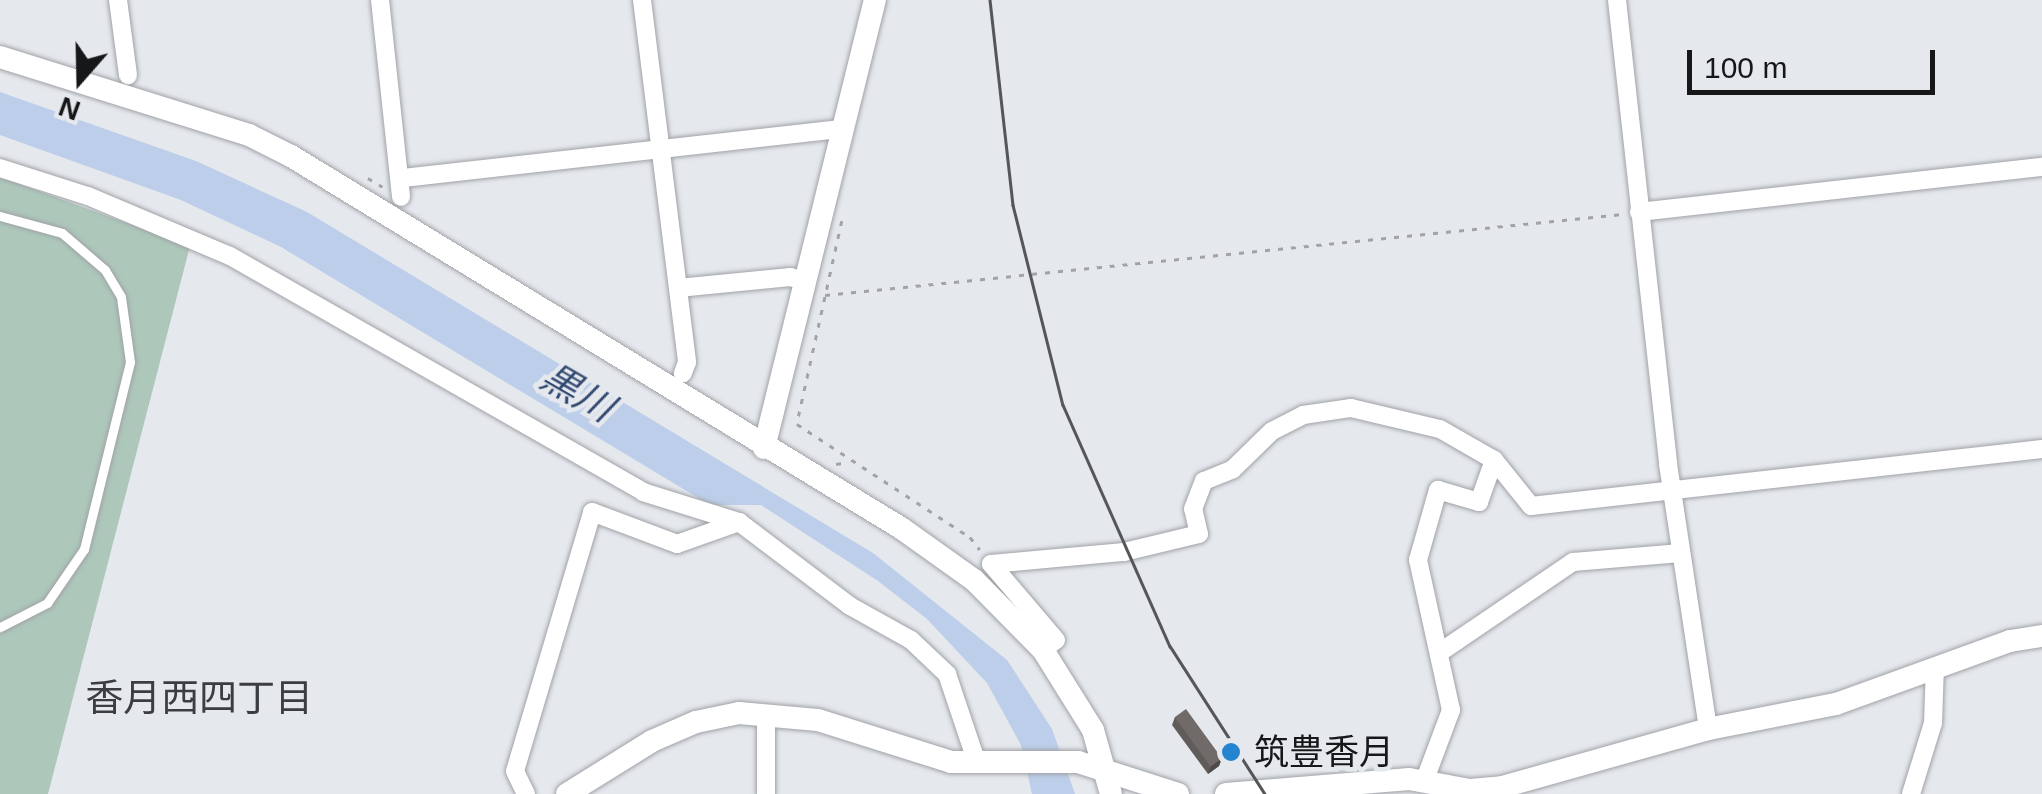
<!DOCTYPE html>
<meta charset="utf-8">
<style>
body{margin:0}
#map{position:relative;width:2042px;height:794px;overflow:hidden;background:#e5e8ed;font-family:Arial,"Noto Sans JP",sans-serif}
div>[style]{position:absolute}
.green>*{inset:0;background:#adc8bb}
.water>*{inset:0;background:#bcceea}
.path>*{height:2.5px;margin-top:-1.25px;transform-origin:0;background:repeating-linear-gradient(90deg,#a1a3a7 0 5px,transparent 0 13px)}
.roads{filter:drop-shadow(0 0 2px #a0a2a7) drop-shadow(0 0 2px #a0a2a7)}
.service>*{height:9px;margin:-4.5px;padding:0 4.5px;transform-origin:4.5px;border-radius:4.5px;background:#fff}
.minor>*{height:18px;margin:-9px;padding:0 9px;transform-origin:9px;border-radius:9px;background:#fff}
.tertiary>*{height:22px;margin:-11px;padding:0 11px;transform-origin:11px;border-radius:11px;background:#fff}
.tram>*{height:2.5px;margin:-1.25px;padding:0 1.25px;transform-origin:1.25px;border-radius:1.25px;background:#555659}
.wall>*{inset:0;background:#605c5a}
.shaded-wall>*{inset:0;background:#4e4b4a}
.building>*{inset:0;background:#706b69;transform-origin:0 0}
.dots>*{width:28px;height:28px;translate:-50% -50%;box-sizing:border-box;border:5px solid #e5e8ed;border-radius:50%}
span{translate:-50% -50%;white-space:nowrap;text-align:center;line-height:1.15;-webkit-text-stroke:9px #e5e8ed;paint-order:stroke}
.poi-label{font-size:35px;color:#161718}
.left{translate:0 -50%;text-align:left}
.water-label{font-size:38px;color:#314971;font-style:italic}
.neighbourhood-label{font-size:38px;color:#3b3d41}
.north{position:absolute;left:30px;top:30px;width:100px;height:100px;-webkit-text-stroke:8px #e5e8ed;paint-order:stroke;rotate:200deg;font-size:28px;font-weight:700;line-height:40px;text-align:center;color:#161718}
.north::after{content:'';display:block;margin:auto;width:35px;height:45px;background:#161718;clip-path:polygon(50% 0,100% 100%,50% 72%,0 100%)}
.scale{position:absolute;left:1687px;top:50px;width:248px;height:45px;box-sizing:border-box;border:5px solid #161718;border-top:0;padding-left:12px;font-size:30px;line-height:35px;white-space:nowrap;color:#161718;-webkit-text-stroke:8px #e5e8ed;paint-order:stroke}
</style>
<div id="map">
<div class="green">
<div style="clip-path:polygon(0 177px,190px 246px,48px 794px,0 794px)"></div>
</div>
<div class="water">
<div style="clip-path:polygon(0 92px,196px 161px,307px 212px,873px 553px,1007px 660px,1052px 729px,1075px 794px,1032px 794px,1021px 745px,987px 683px,927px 619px,878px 581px,761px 505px,710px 505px,281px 247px,181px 200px,0 135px)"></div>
</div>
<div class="path">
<div style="left:368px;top:178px;width:17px;rotate:31deg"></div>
<div style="left:842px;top:221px;width:208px;rotate:102.5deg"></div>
<div style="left:797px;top:424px;width:207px;rotate:33.2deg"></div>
<div style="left:970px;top:537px;width:16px;rotate:52deg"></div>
<div style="left:825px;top:295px;width:802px;rotate:-5.8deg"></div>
<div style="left:836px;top:464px;width:13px;rotate:-9deg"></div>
</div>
<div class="roads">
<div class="service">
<div style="left:0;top:216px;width:64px;rotate:15.3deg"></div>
<div style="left:62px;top:233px;width:57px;rotate:40.7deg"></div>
<div style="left:105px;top:270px;width:31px;rotate:59deg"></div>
<div style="left:121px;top:297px;width:66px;rotate:82.1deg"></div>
<div style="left:130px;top:362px;width:193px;rotate:103.8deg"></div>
<div style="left:84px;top:549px;width:65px;rotate:124.4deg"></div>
<div style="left:47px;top:603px;width:53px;rotate:152.9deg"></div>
</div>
<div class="minor">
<div style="left:118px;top:0;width:76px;rotate:82.4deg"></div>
<div style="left:380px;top:0;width:198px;rotate:83.9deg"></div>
<div style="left:642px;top:0;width:365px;rotate:82.9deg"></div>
<div style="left:687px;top:362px;width:12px;rotate:110deg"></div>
<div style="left:1617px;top:0;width:467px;rotate:83.7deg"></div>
<div style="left:1668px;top:464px;width:268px;rotate:81.4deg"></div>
<div style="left:0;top:168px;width:92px;rotate:17.7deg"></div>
<div style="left:88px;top:196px;width:154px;rotate:22.9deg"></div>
<div style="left:230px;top:256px;width:476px;rotate:29.7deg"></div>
<div style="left:643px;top:492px;width:101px;rotate:17.4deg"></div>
<div style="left:739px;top:522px;width:139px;rotate:37.1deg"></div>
<div style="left:850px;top:606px;width:70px;rotate:29.1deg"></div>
<div style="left:911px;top:640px;width:50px;rotate:43.4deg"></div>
<div style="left:947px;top:674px;width:94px;rotate:71.4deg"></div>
<div style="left:403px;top:178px;width:443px;rotate:-6.4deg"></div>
<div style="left:1639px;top:212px;width:406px;rotate:-6.4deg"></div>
<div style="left:678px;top:288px;width:113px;rotate:-5.6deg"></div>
<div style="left:790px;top:277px;width:16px;rotate:15deg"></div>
<div style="left:1043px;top:650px;width:16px;rotate:-38deg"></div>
<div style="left:1056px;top:640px;width:100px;rotate:-130.5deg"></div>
<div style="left:991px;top:564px;width:134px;rotate:-5.2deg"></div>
<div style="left:1124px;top:552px;width:77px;rotate:-13.5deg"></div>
<div style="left:1199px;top:534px;width:26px;rotate:-103deg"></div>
<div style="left:1193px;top:509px;width:30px;rotate:-69deg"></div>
<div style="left:1204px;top:481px;width:31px;rotate:-22deg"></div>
<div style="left:1233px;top:469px;width:54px;rotate:-44.3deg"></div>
<div style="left:1272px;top:431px;width:35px;rotate:-27deg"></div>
<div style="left:1303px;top:415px;width:49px;rotate:-8.3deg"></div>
<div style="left:1351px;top:408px;width:91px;rotate:13.3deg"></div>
<div style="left:1440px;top:429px;width:62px;rotate:29.9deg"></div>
<div style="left:1494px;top:460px;width:59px;rotate:51.2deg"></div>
<div style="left:1531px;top:506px;width:514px;rotate:-6.36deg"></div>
<div style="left:1439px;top:653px;width:162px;rotate:-34.2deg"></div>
<div style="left:1573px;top:562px;width:108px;rotate:-4.8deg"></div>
<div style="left:1424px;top:782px;width:77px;rotate:-69.4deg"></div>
<div style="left:1451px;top:710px;width:154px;rotate:-102.4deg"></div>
<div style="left:1418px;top:560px;width:73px;rotate:-74.1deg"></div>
<div style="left:1438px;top:490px;width:43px;rotate:16.3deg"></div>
<div style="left:1479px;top:502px;width:45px;rotate:-70.3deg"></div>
<div style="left:526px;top:794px;width:25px;rotate:-116deg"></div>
<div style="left:515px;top:771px;width:270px;rotate:-73.4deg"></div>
<div style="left:592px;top:512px;width:91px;rotate:20.6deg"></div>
<div style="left:677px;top:544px;width:66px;rotate:-19.5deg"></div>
<div style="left:766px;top:794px;width:79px;rotate:-90deg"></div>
<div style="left:1911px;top:794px;width:74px;rotate:-72.8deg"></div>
<div style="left:1933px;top:723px;width:56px;rotate:-88deg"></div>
</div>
<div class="tertiary">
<div style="left:0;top:57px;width:261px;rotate:17.4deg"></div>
<div style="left:249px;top:135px;width:47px;rotate:26.6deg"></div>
<div style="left:291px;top:156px;width:714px;rotate:31.38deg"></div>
<div style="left:901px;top:528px;width:90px;rotate:35.5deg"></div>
<div style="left:974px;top:580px;width:98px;rotate:45.4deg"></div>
<div style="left:1043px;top:650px;width:94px;rotate:58deg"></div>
<div style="left:1093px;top:730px;width:66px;rotate:74.3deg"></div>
<div style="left:764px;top:448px;width:462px;rotate:-76.1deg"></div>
<div style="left:567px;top:794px;width:100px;rotate:-31.9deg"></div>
<div style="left:652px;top:741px;width:48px;rotate:-23.4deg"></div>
<div style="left:696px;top:722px;width:44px;rotate:-11.8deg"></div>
<div style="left:739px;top:713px;width:79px;rotate:5.1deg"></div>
<div style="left:818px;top:720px;width:139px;rotate:17.5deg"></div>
<div style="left:951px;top:762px;width:127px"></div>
<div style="left:1078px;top:762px;width:105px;rotate:17.7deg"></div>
<div style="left:1226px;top:794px;width:184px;rotate:-4.7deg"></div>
<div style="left:1409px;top:779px;width:62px;rotate:10.2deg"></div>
<div style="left:1470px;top:790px;width:32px;rotate:-5deg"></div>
<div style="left:1502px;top:787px;width:214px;rotate:-15.7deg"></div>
<div style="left:1708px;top:729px;width:130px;rotate:-11.1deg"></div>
<div style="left:1836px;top:704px;width:185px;rotate:-19.9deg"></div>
<div style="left:2010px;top:641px;width:32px;rotate:-9deg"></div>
</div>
</div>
<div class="tram">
<div style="left:990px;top:0;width:206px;rotate:83.6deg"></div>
<div style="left:1013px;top:205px;width:206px;rotate:76deg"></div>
<div style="left:1063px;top:405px;width:264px;rotate:66.1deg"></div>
<div style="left:1170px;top:646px;width:176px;rotate:57.3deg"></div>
</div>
<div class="wall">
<div style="clip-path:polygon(1175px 717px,1222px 758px,1219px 766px,1208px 774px,1172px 725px)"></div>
</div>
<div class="shaded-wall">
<div style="clip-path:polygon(1222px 758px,1219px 766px,1208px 774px,1211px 766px)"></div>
</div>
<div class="building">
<div style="left:1186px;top:709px;width:61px;height:14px;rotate:54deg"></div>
</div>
<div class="dots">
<div style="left:1231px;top:752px;background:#2584d0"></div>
</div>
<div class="poi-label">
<span class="left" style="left:1254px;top:752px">筑豊香月</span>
</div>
<div class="water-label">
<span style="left:577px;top:393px;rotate:30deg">黒川</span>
</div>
<div class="neighbourhood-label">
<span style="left:199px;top:699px">香月西四丁目</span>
</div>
<div class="north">N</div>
<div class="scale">100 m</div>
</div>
